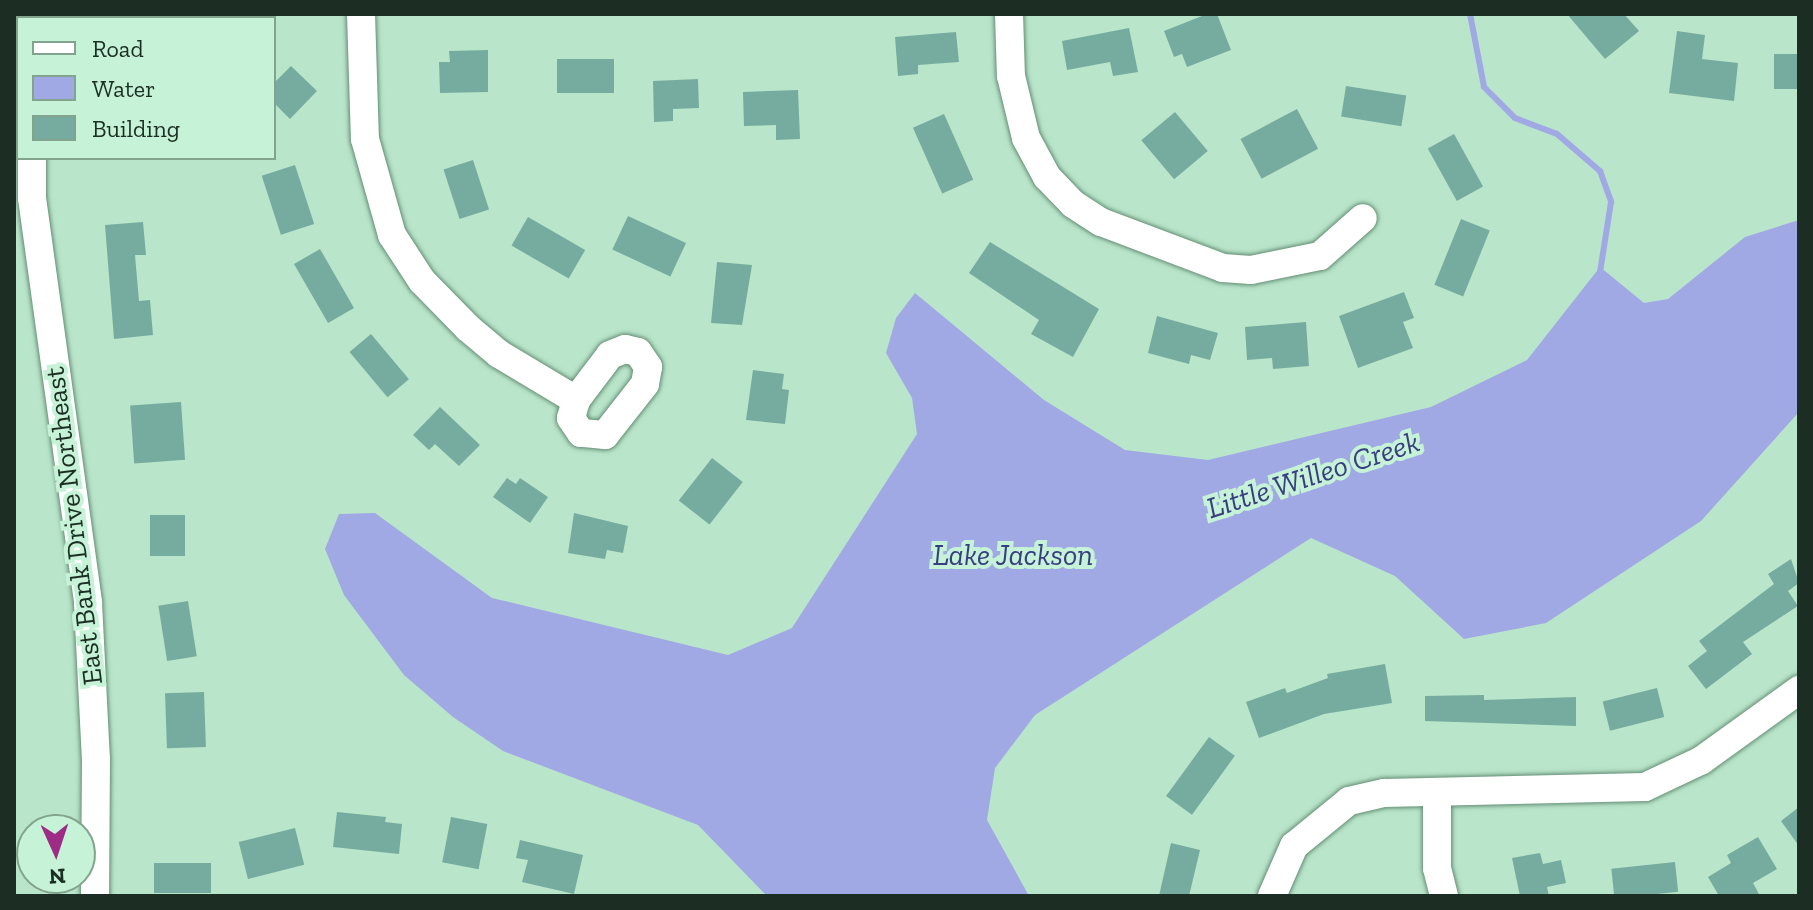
<!DOCTYPE html>
<style>
body{margin:0}
#map{position:relative;width:1813px;height:910px;overflow:hidden;background:#b9e5ca;font-family:"Zilla Slab",serif}
div>[style]{position:absolute}
.water>*{inset:0;background:#a1a9e4}
.stream>*{height:6px;margin:-3px;padding:0 3px;transform-origin:3px;border-radius:3px;background:#a1a9e4}
.building>*{inset:0;background:#76ac9f;transform-origin:0 0}
.roads{filter:drop-shadow(0 0 2px #648e75) drop-shadow(0 0 2px #648e75)}
.minor>*{height:28px;margin:-14px;padding:0 14px;transform-origin:14px;border-radius:14px;background:#fff}
span{translate:-50% -50%;white-space:nowrap;text-align:center;line-height:1.15;-webkit-text-stroke:8px #c6f3d7;paint-order:stroke}
.street-label{font-size:28px;color:#1c2e23}
.water-label{font-size:30px;color:#393d82;font-style:italic}
.frame{position:absolute;inset:0;border:16px solid #1c2e23;pointer-events:none}
.legend{position:absolute;left:16px;top:16px;width:260px;height:144px;box-sizing:border-box;background:#c6f3d7;border:2px solid #82a48f;margin:0;padding:10px 14px;list-style:none;font-size:24px;color:#1c2e23}
.legend li{display:flex;align-items:center;gap:16px;height:40px}
.legend b{width:40px;border:2px solid #82a48f}
.north{position:absolute;left:16px;top:814px;width:80px;height:80px;box-sizing:border-box;background:#c6f3d7;border:2px solid #82a48f;border-radius:50%;rotate:177deg;font-size:22px;font-weight:700;line-height:32px;text-align:center;color:#1c2e23}
.north::after{content:'';display:block;margin:auto;width:28px;height:36px;background:#9e2b86;clip-path:polygon(50% 0,100% 100%,50% 72%,0 100%)}
</style>
<div id="map">
<div class="water">
<div style="clip-path:polygon(1799px 220px,1799px 412px,1701px 521px,1546px 623px,1464px 639px,1395px 576px,1311px 538px,1035px 715px,995px 768px,987px 820px,1029px 896px,767px 896px,698px 825px,503px 751px,453px 717px,404px 675px,344px 595px,325px 549px,339px 514px,375px 513px,492px 598px,728px 655px,792px 628px,917px 434px,912px 398px,886px 353px,896px 318px,915px 293px,1044px 400px,1125px 450px,1208px 460px,1431px 407px,1527px 360px,1600px 267px,1644px 303px,1668px 299px,1745px 237px)"></div>
</div>
<div class="stream">
<div style="left:1470px;top:14px;width:74px;rotate:79.1deg"></div>
<div style="left:1484px;top:87px;width:44px;rotate:45deg"></div>
<div style="left:1515px;top:118px;width:45px;rotate:20.9deg"></div>
<div style="left:1557px;top:134px;width:57px;rotate:40.7deg"></div>
<div style="left:1600px;top:171px;width:33px;rotate:70deg"></div>
<div style="left:1611px;top:202px;width:71px;rotate:98.9deg"></div>
</div>
<div class="building">
<div style="clip-path:polygon(1207px 14px,1217px 14px,1231px 50px,1187px 67px,1182px 54px,1174px 57px,1164px 31px)"></div>
<div style="clip-path:polygon(1567px 14px,1624px 14px,1639px 31px,1605px 59px)"></div>
<div style="clip-path:polygon(1129px 28px,1138px 72px,1113px 76px,1110px 62px,1067px 70px,1062px 41px)"></div>
<div style="clip-path:polygon(1677px 31px,1705px 35px,1702px 59px,1738px 63px,1734px 101px,1669px 93px)"></div>
<div style="clip-path:polygon(956px 32px,959px 62px,918px 65px,918px 74px,898px 76px,895px 37px)"></div>
<div style="clip-path:polygon(488px 50px,488px 92px,440px 93px,439px 62px,450px 62px,449px 51px)"></div>
<div style="left:1774px;top:54px;width:25px;height:35px"></div>
<div style="left:557px;top:59px;width:57px;height:34px"></div>
<div style="clip-path:polygon(291px 66px,317px 91px,290px 119px,274px 103px,274px 83px)"></div>
<div style="clip-path:polygon(698px 79px,699px 108px,673px 109px,673px 121px,654px 122px,653px 81px)"></div>
<div style="left:1346px;top:86px;width:61px;height:31px;rotate:9deg"></div>
<div style="clip-path:polygon(798px 90px,800px 139px,776px 140px,776px 125px,744px 126px,743px 92px)"></div>
<div style="left:1297px;top:109px;width:45px;height:64px;rotate:62deg"></div>
<div style="left:1175px;top:112px;width:51px;height:44px;rotate:50deg"></div>
<div style="left:944px;top:114px;width:72px;height:34px;rotate:66deg"></div>
<div style="left:1454px;top:134px;width:60px;height:30px;rotate:61deg"></div>
<div style="left:473px;top:160px;width:52px;height:31px;rotate:72deg"></div>
<div style="left:295px;top:165px;width:62px;height:35px;rotate:72deg"></div>
<div style="left:628px;top:216px;width:64px;height:37px;rotate:25deg"></div>
<div style="left:528px;top:217px;width:66px;height:33px;rotate:30deg"></div>
<div style="left:1461px;top:219px;width:31px;height:71px;rotate:22deg"></div>
<div style="clip-path:polygon(143px 222px,146px 255px,135px 255px,139px 301px,150px 300px,153px 335px,114px 339px,105px 225px)"></div>
<div style="clip-path:polygon(990px 242px,1099px 309px,1073px 357px,1031px 334px,1039px 320px,969px 273px)"></div>
<div style="left:320px;top:249px;width:68px;height:30px;rotate:60deg"></div>
<div style="clip-path:polygon(717px 262px,752px 265px,742px 325px,711px 323px)"></div>
<div style="clip-path:polygon(1404px 292px,1414px 318px,1403px 322px,1413px 348px,1358px 368px,1339px 316px)"></div>
<div style="clip-path:polygon(1157px 316px,1218px 333px,1210px 360px,1191px 355px,1189px 364px,1148px 353px)"></div>
<div style="clip-path:polygon(1306px 322px,1309px 366px,1273px 369px,1272px 358px,1247px 360px,1245px 327px)"></div>
<div style="left:371px;top:334px;width:59px;height:28px;rotate:50deg"></div>
<div style="clip-path:polygon(753px 370px,784px 374px,782px 389px,789px 390px,785px 424px,746px 420px)"></div>
<div style="left:181px;top:402px;width:58px;height:51px;rotate:86deg"></div>
<div style="clip-path:polygon(440px 407px,480px 445px,459px 466px,435px 444px,429px 450px,413px 435px)"></div>
<div style="left:712px;top:458px;width:39px;height:54px;rotate:38deg"></div>
<div style="clip-path:polygon(507px 478px,516px 484px,520px 478px,548px 497px,530px 523px,493px 497px)"></div>
<div style="clip-path:polygon(574px 513px,628px 526px,623px 553px,607px 550px,605px 559px,568px 553px)"></div>
<div style="left:150px;top:515px;width:35px;height:41px"></div>
<div style="clip-path:polygon(1791px 559px,1799px 583px,1788px 591px,1798px 606px,1743px 642px,1752px 654px,1706px 689px,1688px 666px,1707px 651px,1699px 641px,1774px 584px,1768px 574px)"></div>
<div style="left:188px;top:601px;width:56px;height:30px;rotate:81deg"></div>
<div style="clip-path:polygon(1385px 664px,1392px 703px,1324px 714px,1259px 738px,1246px 702px,1285px 688px,1287px 693px,1328px 678px,1327px 674px)"></div>
<div style="left:1657px;top:688px;width:30px;height:56px;rotate:76deg"></div>
<div style="left:204px;top:692px;width:55px;height:39px;rotate:88deg"></div>
<div style="clip-path:polygon(1484px 695px,1484px 700px,1576px 697px,1576px 726px,1425px 721px,1425px 696px)"></div>
<div style="left:1209px;top:737px;width:32px;height:73px;rotate:36deg"></div>
<div style="clip-path:polygon(1799px 807px,1799px 846px,1781px 821px)"></div>
<div style="clip-path:polygon(337px 812px,386px 817px,385px 822px,402px 824px,399px 854px,333px 847px)"></div>
<div style="left:451px;top:817px;width:37px;height:46px;rotate:11deg"></div>
<div style="left:295px;top:828px;width:38px;height:58px;rotate:76deg"></div>
<div style="clip-path:polygon(1758px 837px,1777px 869px,1753px 883px,1760px 896px,1719px 896px,1708px 877px,1731px 863px,1727px 855px)"></div>
<div style="clip-path:polygon(520px 840px,583px 855px,574px 894px,522px 882px,528px 860px,516px 858px)"></div>
<div style="clip-path:polygon(1171px 843px,1200px 850px,1189px 896px,1159px 896px)"></div>
<div style="clip-path:polygon(1540px 853px,1543px 864px,1561px 860px,1566px 883px,1547px 887px,1549px 896px,1520px 896px,1512px 858px)"></div>
<div style="left:1675px;top:862px;width:30px;height:64px;rotate:84deg"></div>
<div style="left:211px;top:863px;width:30px;height:57px;rotate:90deg"></div>
</div>
<div class="roads">
<div class="minor">
<div style="left:361px;top:14px;width:125px;rotate:88.2deg"></div>
<div style="left:365px;top:139px;width:100px;rotate:74.3deg"></div>
<div style="left:392px;top:235px;width:55px;rotate:56.9deg"></div>
<div style="left:422px;top:281px;width:66px;rotate:45.6deg"></div>
<div style="left:468px;top:328px;width:40px;rotate:40deg"></div>
<div style="left:499px;top:354px;width:90px;rotate:30.9deg"></div>
<div style="left:1009px;top:14px;width:62px;rotate:88.2deg"></div>
<div style="left:1011px;top:76px;width:64px;rotate:76.4deg"></div>
<div style="left:1026px;top:138px;width:44px;rotate:61.7deg"></div>
<div style="left:1047px;top:177px;width:37px;rotate:46deg"></div>
<div style="left:1073px;top:204px;width:33px;rotate:33deg"></div>
<div style="left:1101px;top:222px;width:130px;rotate:20.7deg"></div>
<div style="left:1223px;top:268px;width:28px;rotate:4deg"></div>
<div style="left:1251px;top:270px;width:70px;rotate:-11.5deg"></div>
<div style="left:1320px;top:256px;width:57px;rotate:-41.5deg"></div>
<div style="left:124px;top:18px;width:10px;rotate:-24deg"></div>
<div style="left:32px;top:158px;width:40px;rotate:90deg"></div>
<div style="left:32px;top:198px;width:409px;rotate:82.1deg"></div>
<div style="left:88px;top:603px;width:156px;rotate:87.1deg"></div>
<div style="left:96px;top:759px;width:137px;rotate:90.4deg"></div>
<div style="left:625px;top:349px;width:13px;rotate:13deg"></div>
<div style="left:638px;top:352px;width:18px;rotate:56deg"></div>
<div style="left:648px;top:367px;width:17px;rotate:100deg"></div>
<div style="left:645px;top:384px;width:65px;rotate:128.1deg"></div>
<div style="left:605px;top:435px;width:24px;rotate:-175deg"></div>
<div style="left:581px;top:433px;width:18px;rotate:-124deg"></div>
<div style="left:571px;top:418px;width:19px;rotate:-74deg"></div>
<div style="left:576px;top:400px;width:56px;rotate:-52.9deg"></div>
<div style="left:610px;top:355px;width:16px;rotate:-22deg"></div>
<div style="left:1437px;top:792px;width:76px;rotate:90deg"></div>
<div style="left:1437px;top:868px;width:29px;rotate:76deg"></div>
<div style="left:1272px;top:896px;width:55px;rotate:-66.3deg"></div>
<div style="left:1294px;top:846px;width:71px;rotate:-39.3deg"></div>
<div style="left:1349px;top:801px;width:36px;rotate:-13deg"></div>
<div style="left:1384px;top:793px;width:261px;rotate:-1.3deg"></div>
<div style="left:1645px;top:787px;width:63px;rotate:-25.3deg"></div>
<div style="left:1702px;top:760px;width:120px;rotate:-35.8deg"></div>
</div>
</div>
<div class="street-label">
<span style="left:74px;top:526px;rotate:-97deg">East Bank Drive Northeast</span>
</div>
<div class="water-label">
<span style="left:1313px;top:475px;rotate:-18deg">Little Willeo Creek</span>
<span style="left:1013px;top:555px">Lake Jackson</span>
</div>
<div class="frame"></div>
<ul class="legend">
<li><b style="height:10px;background:#fff"></b>Road</li>
<li><b style="height:22px;background:#a1a9e4"></b>Water</li>
<li><b style="height:22px;background:#76ac9f"></b>Building</li>
</ul>
<div class="north">N</div>
</div>
